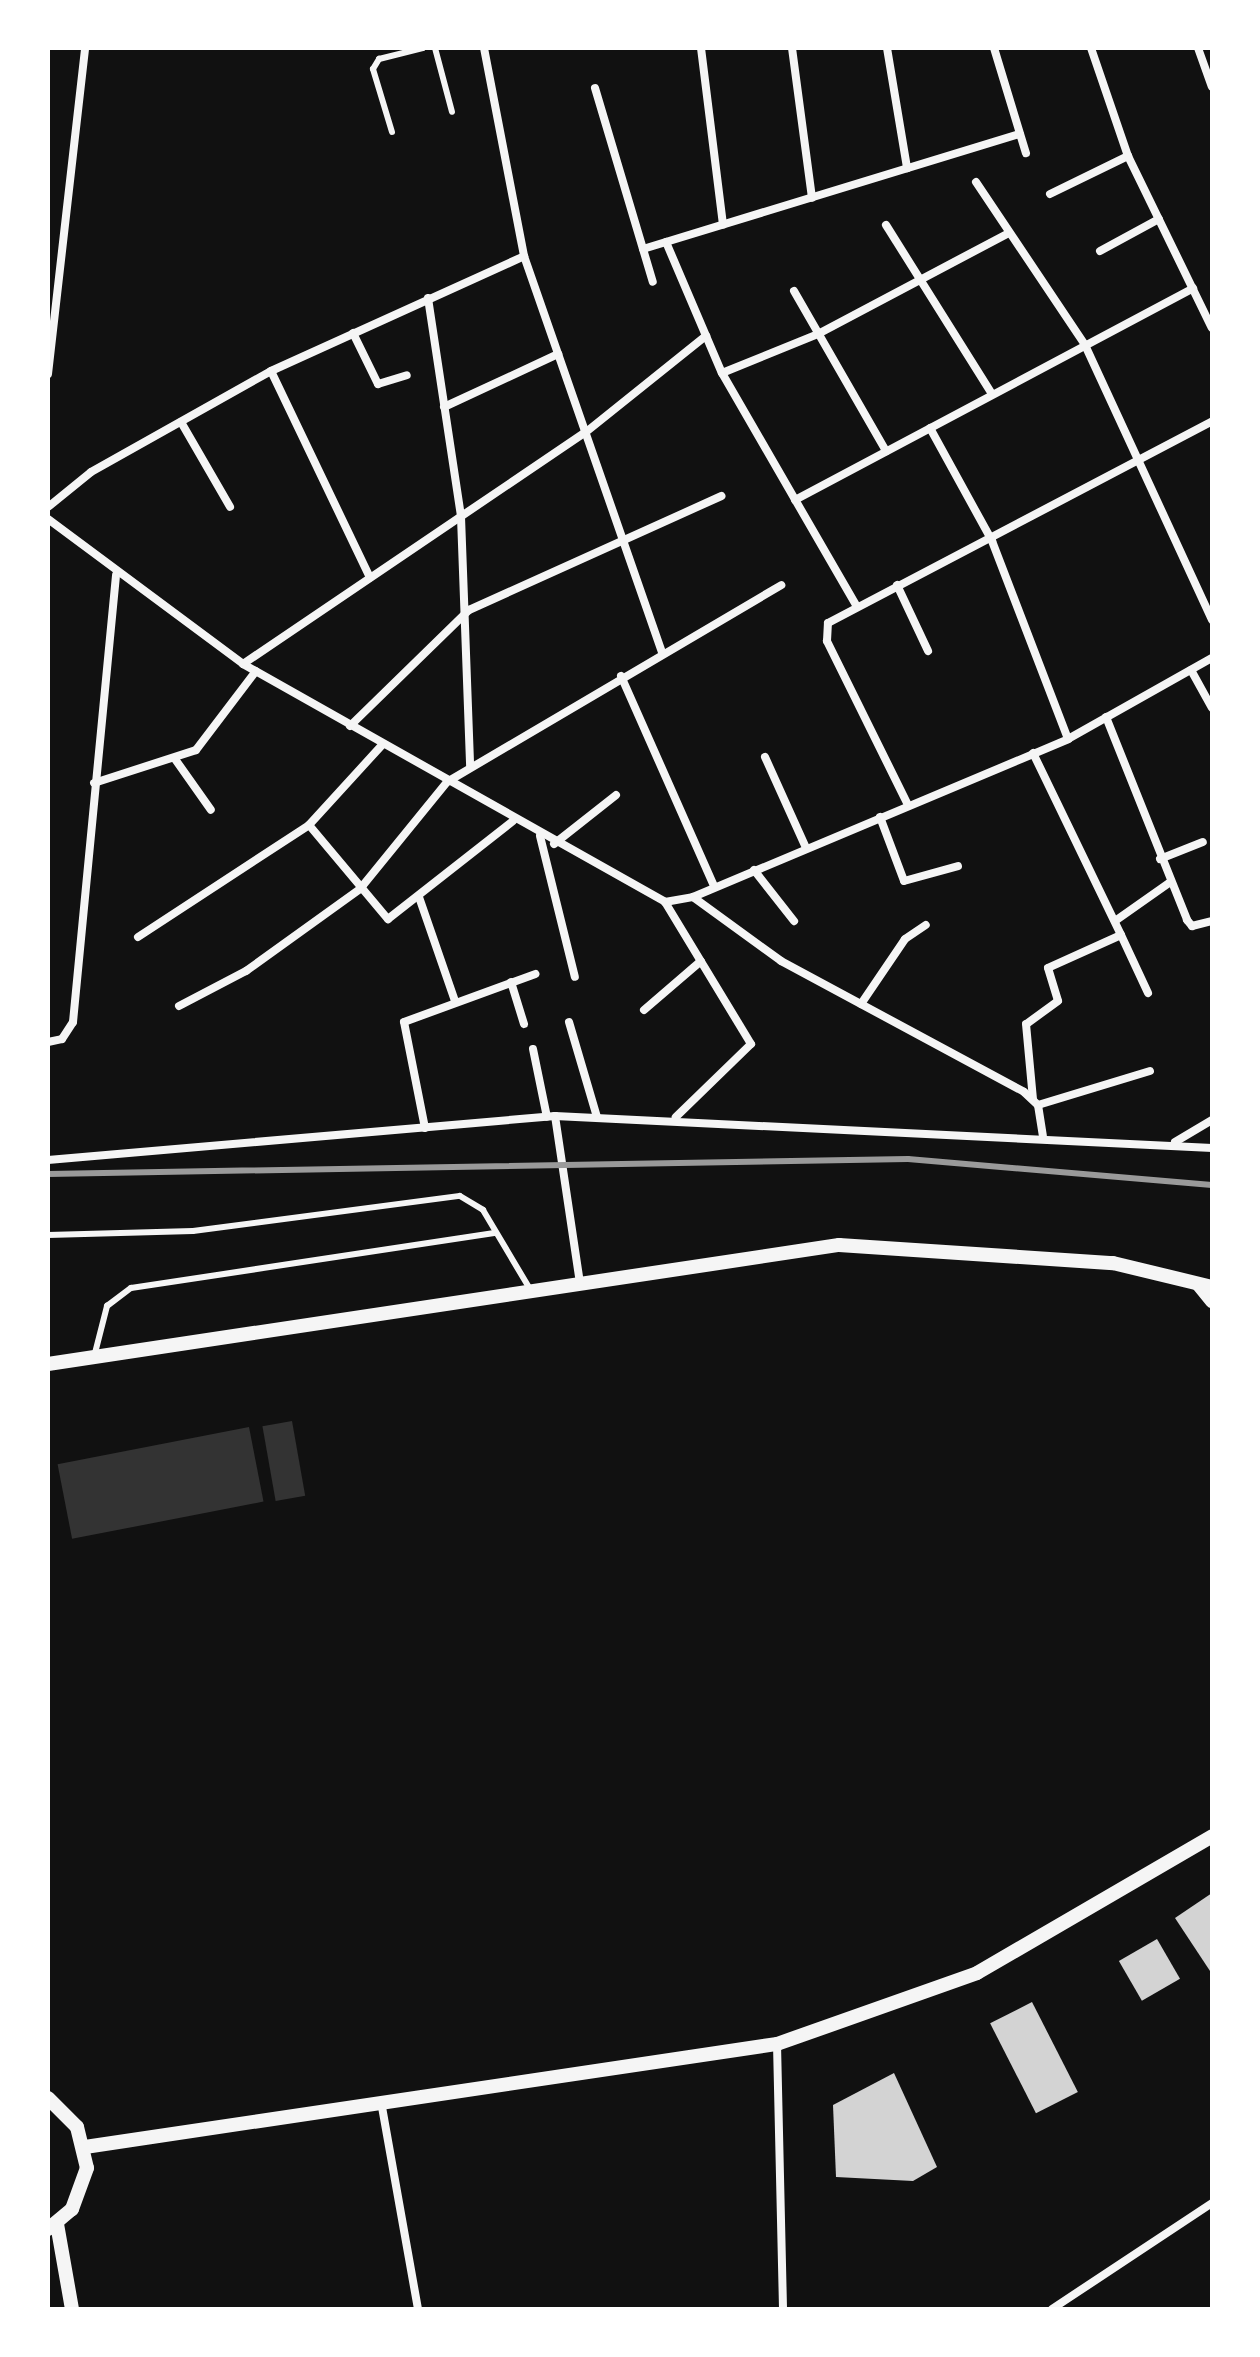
<!DOCTYPE html>
<style>
body{margin:0}
#map{position:relative;width:1260px;height:2357px;overflow:hidden;background:#111;font-family:"DejaVu Sans",sans-serif}
div>[style]{position:absolute}
.water>*{inset:0;background:#333;transform-origin:0 0}
.building>*{inset:0;background:#d3d3d3;transform-origin:0 0}
.service>*{height:6px;margin:-3px;padding:0 3px;transform-origin:3px;border-radius:3px;background:#f5f5f5}
.minor>*{height:8px;margin:-4px;padding:0 4px;transform-origin:4px;border-radius:4px;background:#f5f5f5}
.tertiary>*{height:14px;margin:-7px;padding:0 7px;transform-origin:7px;border-radius:7px;background:#f5f5f5}
.rail>*{height:6px;margin:-3px;padding:0 3px;transform-origin:3px;border-radius:3px;background:#9a9a9a}
span{translate:-50% -50%;white-space:nowrap;text-align:center;line-height:1.15;-webkit-text-stroke:6px #fff;paint-order:stroke}
.frame{position:absolute;inset:0;border:50px solid #fff;pointer-events:none}
</style>
<div id="map">
<div class="water">
<div style="left:292px;top:1421px;width:76px;height:30px;rotate:80deg"></div>
<div style="left:249px;top:1427px;width:76px;height:195px;rotate:79deg"></div>
</div>
<div class="building">
<div style="clip-path:polygon(1212px 1893px,1212px 1974px,1175px 1918px)"></div>
<div style="left:1157px;top:1939px;width:46px;height:44px;rotate:60deg"></div>
<div style="left:1032px;top:2002px;width:101px;height:47px;rotate:63deg"></div>
<div style="clip-path:polygon(894px 2073px,937px 2167px,913px 2181px,836px 2177px,833px 2105px)"></div>
</div>
<div class="service">
<div style="left:435px;top:48px;width:66px;rotate:75.1deg"></div>
<div style="left:392px;top:132px;width:66px;rotate:-106.8deg"></div>
<div style="left:373px;top:69px;width:12px;rotate:-59deg"></div>
<div style="left:379px;top:59px;width:45px;rotate:-14deg"></div>
<div style="left:48px;top:1235px;width:145px;rotate:-1.6deg"></div>
<div style="left:193px;top:1231px;width:269px;rotate:-7.5deg"></div>
<div style="left:460px;top:1196px;width:27px;rotate:31deg"></div>
<div style="left:483px;top:1210px;width:94px;rotate:59.3deg"></div>
<div style="left:94px;top:1357px;width:53px;rotate:-75.7deg"></div>
<div style="left:107px;top:1306px;width:30px;rotate:-37deg"></div>
<div style="left:131px;top:1288px;width:369px;rotate:-8.6deg"></div>
</div>
<div class="minor">
<div style="left:484px;top:48px;width:212px;rotate:79.1deg"></div>
<div style="left:524px;top:256px;width:419px;rotate:70.8deg"></div>
<div style="left:701px;top:48px;width:178px;rotate:82.9deg"></div>
<div style="left:792px;top:48px;width:151px;rotate:82.4deg"></div>
<div style="left:887px;top:48px;width:122px;rotate:80.5deg"></div>
<div style="left:994px;top:48px;width:110px;rotate:73.1deg"></div>
<div style="left:1091px;top:48px;width:114px;rotate:71.1deg"></div>
<div style="left:1128px;top:156px;width:191px;rotate:64deg"></div>
<div style="left:1198px;top:48px;width:41px;rotate:70.3deg"></div>
<div style="left:595px;top:88px;width:202px;rotate:73.4deg"></div>
<div style="left:976px;top:182px;width:196px;rotate:56.2deg"></div>
<div style="left:1085px;top:345px;width:303px;rotate:65.2deg"></div>
<div style="left:1050px;top:194px;width:87px;rotate:-26deg"></div>
<div style="left:886px;top:225px;width:199px;rotate:57.9deg"></div>
<div style="left:666px;top:242px;width:142px;rotate:66.9deg"></div>
<div style="left:722px;top:373px;width:268px;rotate:60deg"></div>
<div style="left:643px;top:249px;width:394px;rotate:-17deg"></div>
<div style="left:1100px;top:251px;width:67px;rotate:-28.5deg"></div>
<div style="left:794px;top:291px;width:185px;rotate:60.1deg"></div>
<div style="left:428px;top:298px;width:221px;rotate:81.4deg"></div>
<div style="left:461px;top:517px;width:249px;rotate:87.9deg"></div>
<div style="left:353px;top:333px;width:57px;rotate:63.9deg"></div>
<div style="left:378px;top:384px;width:30px;rotate:-17deg"></div>
<div style="left:271px;top:371px;width:229px;rotate:64.4deg"></div>
<div style="left:722px;top:373px;width:104px;rotate:-22.1deg"></div>
<div style="left:818px;top:334px;width:216px;rotate:-27.9deg"></div>
<div style="left:48px;top:374px;width:328px;rotate:-83.5deg"></div>
<div style="left:444px;top:407px;width:126px;rotate:-24.9deg"></div>
<div style="left:181px;top:422px;width:98px;rotate:60deg"></div>
<div style="left:930px;top:428px;width:129px;rotate:61.2deg"></div>
<div style="left:992px;top:541px;width:212px;rotate:69deg"></div>
<div style="left:795px;top:500px;width:451px;rotate:-28deg"></div>
<div style="left:48px;top:507px;width:55px;rotate:-39.1deg"></div>
<div style="left:91px;top:472px;width:206px;rotate:-29.3deg"></div>
<div style="left:271px;top:371px;width:278px;rotate:-24.4deg"></div>
<div style="left:48px;top:519px;width:243px;rotate:36.6deg"></div>
<div style="left:243px;top:664px;width:484px;rotate:29.4deg"></div>
<div style="left:897px;top:585px;width:73px;rotate:64.8deg"></div>
<div style="left:243px;top:664px;width:414px;rotate:-34.1deg"></div>
<div style="left:586px;top:432px;width:154px;rotate:-38.7deg"></div>
<div style="left:1191px;top:670px;width:43px;rotate:61.1deg"></div>
<div style="left:621px;top:676px;width:230px;rotate:66.1deg"></div>
<div style="left:1106px;top:717px;width:219px;rotate:68.2deg"></div>
<div style="left:1187px;top:920px;width:8px;rotate:50deg"></div>
<div style="left:1192px;top:926px;width:21px;rotate:-14deg"></div>
<div style="left:350px;top:726px;width:166px;rotate:-44.3deg"></div>
<div style="left:469px;top:610px;width:277px;rotate:-24.3deg"></div>
<div style="left:1033px;top:753px;width:202px;rotate:64.2deg"></div>
<div style="left:1121px;top:935px;width:80px;rotate:155.7deg"></div>
<div style="left:1048px;top:968px;width:34px;rotate:73deg"></div>
<div style="left:1058px;top:1001px;width:39px;rotate:144deg"></div>
<div style="left:1026px;top:1024px;width:76px;rotate:84.7deg"></div>
<div style="left:765px;top:757px;width:100px;rotate:65.7deg"></div>
<div style="left:175px;top:759px;width:62px;rotate:54.8deg"></div>
<div style="left:94px;top:783px;width:107px;rotate:-17.9deg"></div>
<div style="left:196px;top:750px;width:99px;rotate:-52.8deg"></div>
<div style="left:908px;top:805px;width:183px;rotate:-116.3deg"></div>
<div style="left:827px;top:641px;width:18px;rotate:-87deg"></div>
<div style="left:828px;top:623px;width:434px;rotate:-27.7deg"></div>
<div style="left:880px;top:817px;width:68px;rotate:69.4deg"></div>
<div style="left:904px;top:881px;width:56px;rotate:-15.5deg"></div>
<div style="left:309px;top:825px;width:123px;rotate:50deg"></div>
<div style="left:388px;top:919px;width:159px;rotate:-38.1deg"></div>
<div style="left:540px;top:836px;width:145px;rotate:76.1deg"></div>
<div style="left:554px;top:844px;width:79px;rotate:-38.3deg"></div>
<div style="left:1160px;top:859px;width:46px;rotate:-21.6deg"></div>
<div style="left:754px;top:870px;width:65px;rotate:51.9deg"></div>
<div style="left:419px;top:897px;width:110px;rotate:70.9deg"></div>
<div style="left:693px;top:897px;width:109px;rotate:36deg"></div>
<div style="left:781px;top:961px;width:276px;rotate:28.3deg"></div>
<div style="left:1024px;top:1092px;width:19px;rotate:43deg"></div>
<div style="left:1038px;top:1105px;width:31px;rotate:81deg"></div>
<div style="left:665px;top:902px;width:28px;rotate:-10deg"></div>
<div style="left:693px;top:897px;width:407px;rotate:-22.8deg"></div>
<div style="left:1068px;top:739px;width:165px;rotate:-29.4deg"></div>
<div style="left:665px;top:902px;width:166px;rotate:58.8deg"></div>
<div style="left:751px;top:1044px;width:105px;rotate:135.8deg"></div>
<div style="left:1115px;top:921px;width:66px;rotate:-35.1deg"></div>
<div style="left:1121px;top:935px;width:64px;rotate:65deg"></div>
<div style="left:138px;top:937px;width:204px;rotate:-33.2deg"></div>
<div style="left:309px;top:825px;width:108px;rotate:-47.6deg"></div>
<div style="left:511px;top:982px;width:44px;rotate:72.8deg"></div>
<div style="left:861px;top:1004px;width:78px;rotate:-55.9deg"></div>
<div style="left:905px;top:939px;width:25px;rotate:-34deg"></div>
<div style="left:179px;top:1006px;width:76px;rotate:-27.6deg"></div>
<div style="left:246px;top:971px;width:140px;rotate:-35.7deg"></div>
<div style="left:360px;top:889px;width:138px;rotate:-50.9deg"></div>
<div style="left:447px;top:782px;width:388px;rotate:-30.5deg"></div>
<div style="left:644px;top:1010px;width:75px;rotate:-40.7deg"></div>
<div style="left:569px;top:1022px;width:99px;rotate:73.6deg"></div>
<div style="left:48px;top:1042px;width:14px;rotate:-12deg"></div>
<div style="left:62px;top:1039px;width:20px;rotate:-57deg"></div>
<div style="left:73px;top:1022px;width:449px;rotate:-84.5deg"></div>
<div style="left:533px;top:1049px;width:69px;rotate:78.4deg"></div>
<div style="left:1038px;top:1105px;width:117px;rotate:-16.9deg"></div>
<div style="left:555px;top:1116px;width:169px;rotate:81.5deg"></div>
<div style="left:425px;top:1128px;width:108px;rotate:-101.2deg"></div>
<div style="left:404px;top:1022px;width:140px;rotate:-20.1deg"></div>
<div style="left:1175px;top:1142px;width:43px;rotate:-30.7deg"></div>
<div style="left:48px;top:1160px;width:509px;rotate:-4.96deg"></div>
<div style="left:555px;top:1116px;width:658px;rotate:2.79deg"></div>
<div style="left:777px;top:2044px;width:265px;rotate:88.7deg"></div>
<div style="left:382px;top:2107px;width:205px;rotate:79.9deg"></div>
<div style="left:1052px;top:2309px;width:192px;rotate:-33.5deg"></div>
</div>
<div class="tertiary">
<div style="left:1199px;top:1285px;width:21px;rotate:51deg"></div>
<div style="left:48px;top:1364px;width:800px;rotate:-8.56deg"></div>
<div style="left:839px;top:1245px;width:275px;rotate:3.8deg"></div>
<div style="left:1113px;top:1263px;width:102px;rotate:13.6deg"></div>
<div style="left:48px;top:2098px;width:41px;rotate:45deg"></div>
<div style="left:77px;top:2127px;width:42px;rotate:76.3deg"></div>
<div style="left:87px;top:2168px;width:44px;rotate:110.1deg"></div>
<div style="left:72px;top:2209px;width:31px;rotate:140deg"></div>
<div style="left:85px;top:2147px;width:700px;rotate:-8.47deg"></div>
<div style="left:777px;top:2044px;width:212px;rotate:-19.5deg"></div>
<div style="left:977px;top:1973px;width:272px;rotate:-30.2deg"></div>
<div style="left:57px;top:2224px;width:86px;rotate:80deg"></div>
</div>
<div class="rail">
<div style="left:48px;top:1174px;width:860px;rotate:-1deg"></div>
<div style="left:908px;top:1159px;width:305px;rotate:4.9deg"></div>
</div>
<div class="frame"></div>
</div>
